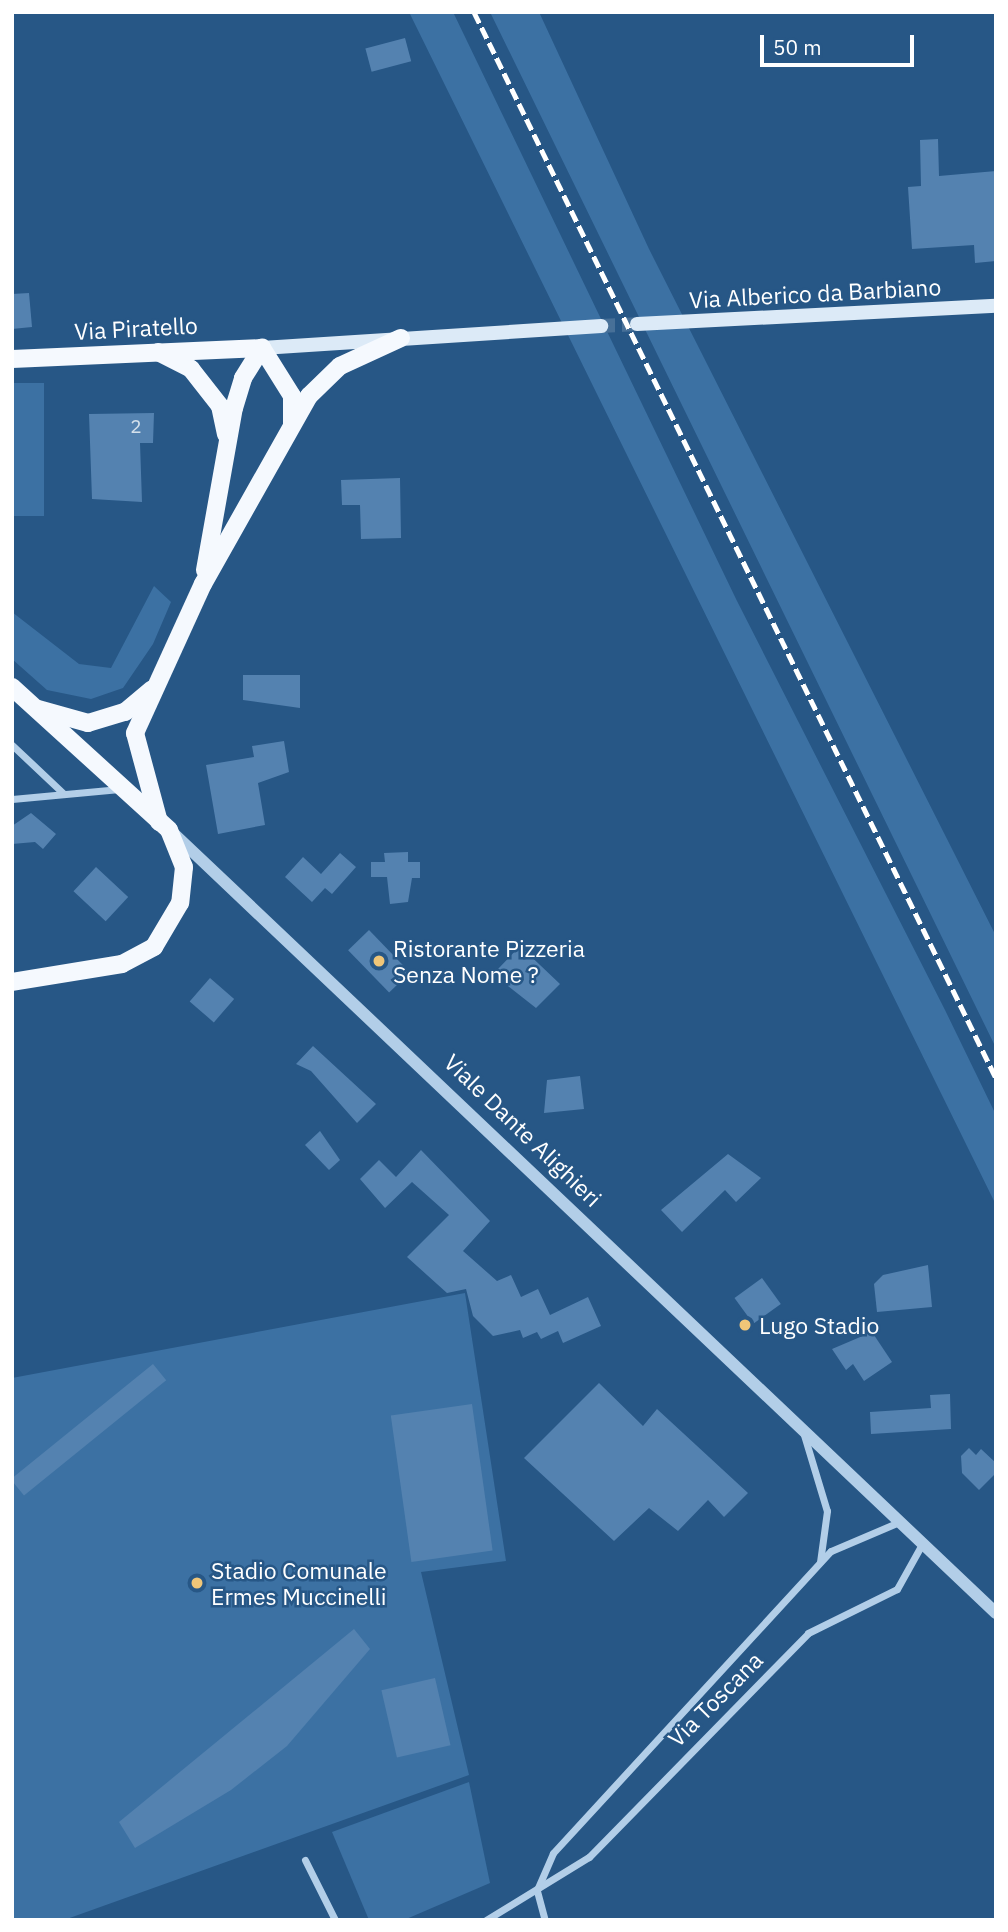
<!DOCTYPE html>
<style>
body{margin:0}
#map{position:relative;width:1008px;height:1932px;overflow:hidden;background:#275786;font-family:"IBM Plex Sans",sans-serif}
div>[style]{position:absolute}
.green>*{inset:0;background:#3c71a3;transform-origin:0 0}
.building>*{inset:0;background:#5482b0;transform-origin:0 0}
.secondary-tunnel>*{height:14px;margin-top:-7px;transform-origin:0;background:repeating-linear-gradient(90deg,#477098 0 14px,transparent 0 21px)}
.minor>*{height:7px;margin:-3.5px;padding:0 3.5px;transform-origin:3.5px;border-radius:3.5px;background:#b2cee8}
.tertiary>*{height:12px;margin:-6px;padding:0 6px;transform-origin:6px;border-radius:6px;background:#b2cee8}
.secondary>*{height:14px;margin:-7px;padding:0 7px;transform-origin:7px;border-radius:7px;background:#dceaf7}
.primary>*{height:18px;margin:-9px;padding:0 9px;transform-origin:9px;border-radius:9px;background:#f5f9fe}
.rail>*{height:5px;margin-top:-2.5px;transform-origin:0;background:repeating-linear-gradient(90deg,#fff 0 12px,transparent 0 17px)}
.dots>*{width:19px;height:19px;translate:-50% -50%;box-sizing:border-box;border:4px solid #275786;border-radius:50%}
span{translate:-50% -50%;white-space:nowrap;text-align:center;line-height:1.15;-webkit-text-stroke:5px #275786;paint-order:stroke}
.number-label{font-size:19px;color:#d4e0eb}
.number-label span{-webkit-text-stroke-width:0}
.street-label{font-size:23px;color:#fff}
.poi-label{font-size:23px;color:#fff}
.left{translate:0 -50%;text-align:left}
.frame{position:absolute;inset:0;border:14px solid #fff;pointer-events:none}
.scale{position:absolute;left:760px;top:35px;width:154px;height:32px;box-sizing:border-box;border:4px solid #fff;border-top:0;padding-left:9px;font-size:21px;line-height:24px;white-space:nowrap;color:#fff;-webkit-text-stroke:5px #275786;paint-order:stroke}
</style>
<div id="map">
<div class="green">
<div style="clip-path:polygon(409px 12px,453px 12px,737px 601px,945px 1010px,996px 1115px,996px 1205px)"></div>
<div style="clip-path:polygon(490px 12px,539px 12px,649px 249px,996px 936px,996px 1048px)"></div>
<div style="left:12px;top:383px;width:32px;height:133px"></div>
<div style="clip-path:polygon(154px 586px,171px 602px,153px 644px,123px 688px,91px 699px,47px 690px,12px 659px,12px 612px,79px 664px,111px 668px)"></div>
<div style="clip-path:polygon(465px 1293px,506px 1561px,421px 1572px,469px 1775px,64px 1920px,12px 1920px,12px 1378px)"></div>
<div style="clip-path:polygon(469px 1782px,490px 1883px,404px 1920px,369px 1920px,332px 1832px)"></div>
</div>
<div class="building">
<div style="left:405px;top:38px;width:24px;height:41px;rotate:75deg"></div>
<div style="clip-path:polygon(938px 139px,939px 176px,996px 171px,996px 261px,975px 263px,974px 245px,912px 249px,908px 187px,921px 186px,920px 140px)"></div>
<div style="clip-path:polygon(29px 293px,32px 327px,12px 329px,12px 294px)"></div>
<div style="clip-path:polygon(154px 413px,153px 443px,140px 443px,142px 502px,92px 499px,89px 414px)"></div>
<div style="clip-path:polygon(400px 478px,401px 538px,361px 539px,360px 505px,342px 505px,341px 480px)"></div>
<div style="clip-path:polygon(243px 675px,300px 675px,300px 708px,243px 700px)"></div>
<div style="clip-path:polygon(284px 741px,289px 772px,258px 783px,265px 825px,218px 834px,206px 765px,254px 757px,252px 746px)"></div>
<div style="clip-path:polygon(31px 813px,56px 834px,43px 849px,35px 842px,12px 844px,12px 826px)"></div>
<div style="clip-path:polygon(408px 852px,408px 862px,420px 862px,420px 878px,412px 878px,408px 902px,390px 904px,387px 877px,371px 877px,371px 862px,385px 862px,384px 853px)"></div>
<div style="clip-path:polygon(340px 853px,356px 867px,332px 894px,325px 888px,312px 902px,285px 877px,303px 857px,321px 874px)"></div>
<div style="left:96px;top:867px;width:44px;height:33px;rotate:43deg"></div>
<div style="left:369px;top:930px;width:59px;height:29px;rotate:46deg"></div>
<div style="clip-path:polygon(520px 946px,560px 984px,536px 1008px,508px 986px,511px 982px,498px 969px)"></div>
<div style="left:210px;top:978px;width:32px;height:31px;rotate:41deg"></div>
<div style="clip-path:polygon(313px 1046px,376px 1104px,357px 1123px,311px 1071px,296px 1064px)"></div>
<div style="clip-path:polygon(580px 1076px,584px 1109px,544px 1113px,547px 1080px)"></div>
<div style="clip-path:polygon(320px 1131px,340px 1160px,329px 1170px,305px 1145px)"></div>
<div style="clip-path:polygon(421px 1150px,490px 1221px,463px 1251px,497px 1281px,511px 1275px,521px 1297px,538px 1289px,550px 1315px,588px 1297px,601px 1326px,563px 1343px,558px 1331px,541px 1339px,537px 1332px,523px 1338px,520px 1330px,493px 1336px,473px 1316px,466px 1289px,447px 1293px,407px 1257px,449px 1215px,412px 1182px,385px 1208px,360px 1179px,379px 1160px,396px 1177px)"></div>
<div style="clip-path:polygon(728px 1154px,761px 1178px,736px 1202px,725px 1190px,682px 1232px,661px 1210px)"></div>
<div style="clip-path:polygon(928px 1265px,932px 1307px,877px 1312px,874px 1284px,883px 1275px)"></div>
<div style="left:762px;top:1278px;width:32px;height:34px;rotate:54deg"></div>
<div style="clip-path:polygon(872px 1332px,892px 1362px,864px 1381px,853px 1364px,846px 1370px,832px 1349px)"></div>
<div style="left:153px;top:1364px;width:21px;height:183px;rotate:51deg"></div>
<div style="clip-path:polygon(599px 1383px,643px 1426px,657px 1409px,748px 1493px,724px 1517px,708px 1500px,678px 1531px,649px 1508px,614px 1541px,524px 1458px)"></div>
<div style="clip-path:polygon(950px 1394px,951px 1429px,871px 1434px,870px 1412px,931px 1408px,930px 1395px)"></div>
<div style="left:472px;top:1404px;width:148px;height:82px;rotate:82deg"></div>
<div style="clip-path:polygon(969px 1448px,976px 1455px,981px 1449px,996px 1463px,996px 1473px,979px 1490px,962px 1473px,961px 1456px)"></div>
<div style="clip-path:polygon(354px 1629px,370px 1649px,287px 1746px,231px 1790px,135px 1848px,119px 1822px)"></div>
<div style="left:435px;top:1678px;width:69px;height:55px;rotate:77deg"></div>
</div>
<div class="secondary-tunnel">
<div style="left:601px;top:326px;width:36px;rotate:-3deg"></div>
</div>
<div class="minor">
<div style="left:12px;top:745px;width:71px;rotate:43.3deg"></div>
<div style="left:12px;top:799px;width:108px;rotate:-5.3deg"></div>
<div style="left:804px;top:1435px;width:79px;rotate:73.2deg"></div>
<div style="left:827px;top:1511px;width:51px;rotate:97.8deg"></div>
<div style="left:305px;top:1860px;width:67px;rotate:63.4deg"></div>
<div style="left:537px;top:1890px;width:40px;rotate:-66.6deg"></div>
<div style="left:553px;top:1853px;width:410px;rotate:-47.4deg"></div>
<div style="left:831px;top:1551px;width:74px;rotate:-23.1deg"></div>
<div style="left:537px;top:1891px;width:30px;rotate:75deg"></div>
<div style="left:486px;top:1920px;width:121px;rotate:-31.5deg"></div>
<div style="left:589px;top:1857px;width:313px;rotate:-45.6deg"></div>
<div style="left:808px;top:1633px;width:99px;rotate:-26.3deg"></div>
<div style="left:897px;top:1589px;width:51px;rotate:-60.9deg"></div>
</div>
<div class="tertiary">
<div style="left:172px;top:832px;width:1135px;rotate:43.47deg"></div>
</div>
<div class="secondary">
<div style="left:637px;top:324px;width:359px;rotate:-2.9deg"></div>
<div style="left:262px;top:348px;width:340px;rotate:-3.7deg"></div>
</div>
<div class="primary">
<div style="left:262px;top:348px;width:57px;rotate:58deg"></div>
<div style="left:292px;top:396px;width:29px;rotate:90deg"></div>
<div style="left:158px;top:352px;width:37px;rotate:27deg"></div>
<div style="left:191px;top:369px;width:47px;rotate:51.9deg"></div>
<div style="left:220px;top:406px;width:29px;rotate:78deg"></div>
<div style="left:12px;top:359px;width:250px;rotate:-2.5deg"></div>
<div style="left:205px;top:570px;width:165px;rotate:-79.9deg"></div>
<div style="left:234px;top:408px;width:31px;rotate:-73deg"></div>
<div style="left:243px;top:378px;width:36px;rotate:-58deg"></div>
<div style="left:12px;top:687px;width:212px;rotate:42.3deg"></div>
<div style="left:169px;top:830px;width:40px;rotate:68deg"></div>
<div style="left:184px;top:867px;width:36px;rotate:96deg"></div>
<div style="left:180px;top:903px;width:51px;rotate:120.6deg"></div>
<div style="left:154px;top:947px;width:36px;rotate:152deg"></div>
<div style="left:122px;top:964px;width:111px;rotate:170.7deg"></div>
<div style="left:38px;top:709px;width:52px;rotate:15.6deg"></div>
<div style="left:88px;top:723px;width:39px;rotate:-17deg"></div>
<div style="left:125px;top:712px;width:35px;rotate:-40deg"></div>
<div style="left:159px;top:822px;width:92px;rotate:-105.1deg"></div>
<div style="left:135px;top:733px;width:164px;rotate:-65.5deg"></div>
<div style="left:203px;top:584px;width:216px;rotate:-60.6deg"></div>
<div style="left:309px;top:396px;width:43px;rotate:-44.1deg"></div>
<div style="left:340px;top:366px;width:67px;rotate:-24.7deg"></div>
</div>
<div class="rail">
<div style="left:474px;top:12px;width:1187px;rotate:63.91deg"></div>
</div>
<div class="dots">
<div style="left:379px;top:961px;background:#f0c678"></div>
<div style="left:745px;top:1325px;background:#f0c678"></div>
<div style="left:197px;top:1583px;background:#f0c678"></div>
</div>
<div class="number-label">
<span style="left:136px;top:427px">2</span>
</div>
<div class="street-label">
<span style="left:815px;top:293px;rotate:-3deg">Via Alberico da Barbiano</span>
<span style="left:136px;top:328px;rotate:-3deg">Via Piratello</span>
<span style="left:523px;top:1130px;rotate:44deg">Viale Dante Alighieri</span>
<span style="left:715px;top:1699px;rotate:-45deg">Via Toscana</span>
</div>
<div class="poi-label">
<span class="left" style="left:393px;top:961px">Ristorante Pizzeria<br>Senza Nome ?</span>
<span class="left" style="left:759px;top:1325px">Lugo Stadio</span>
<span class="left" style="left:211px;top:1583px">Stadio Comunale<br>Ermes Muccinelli</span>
</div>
<div class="frame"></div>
<div class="scale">50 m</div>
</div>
